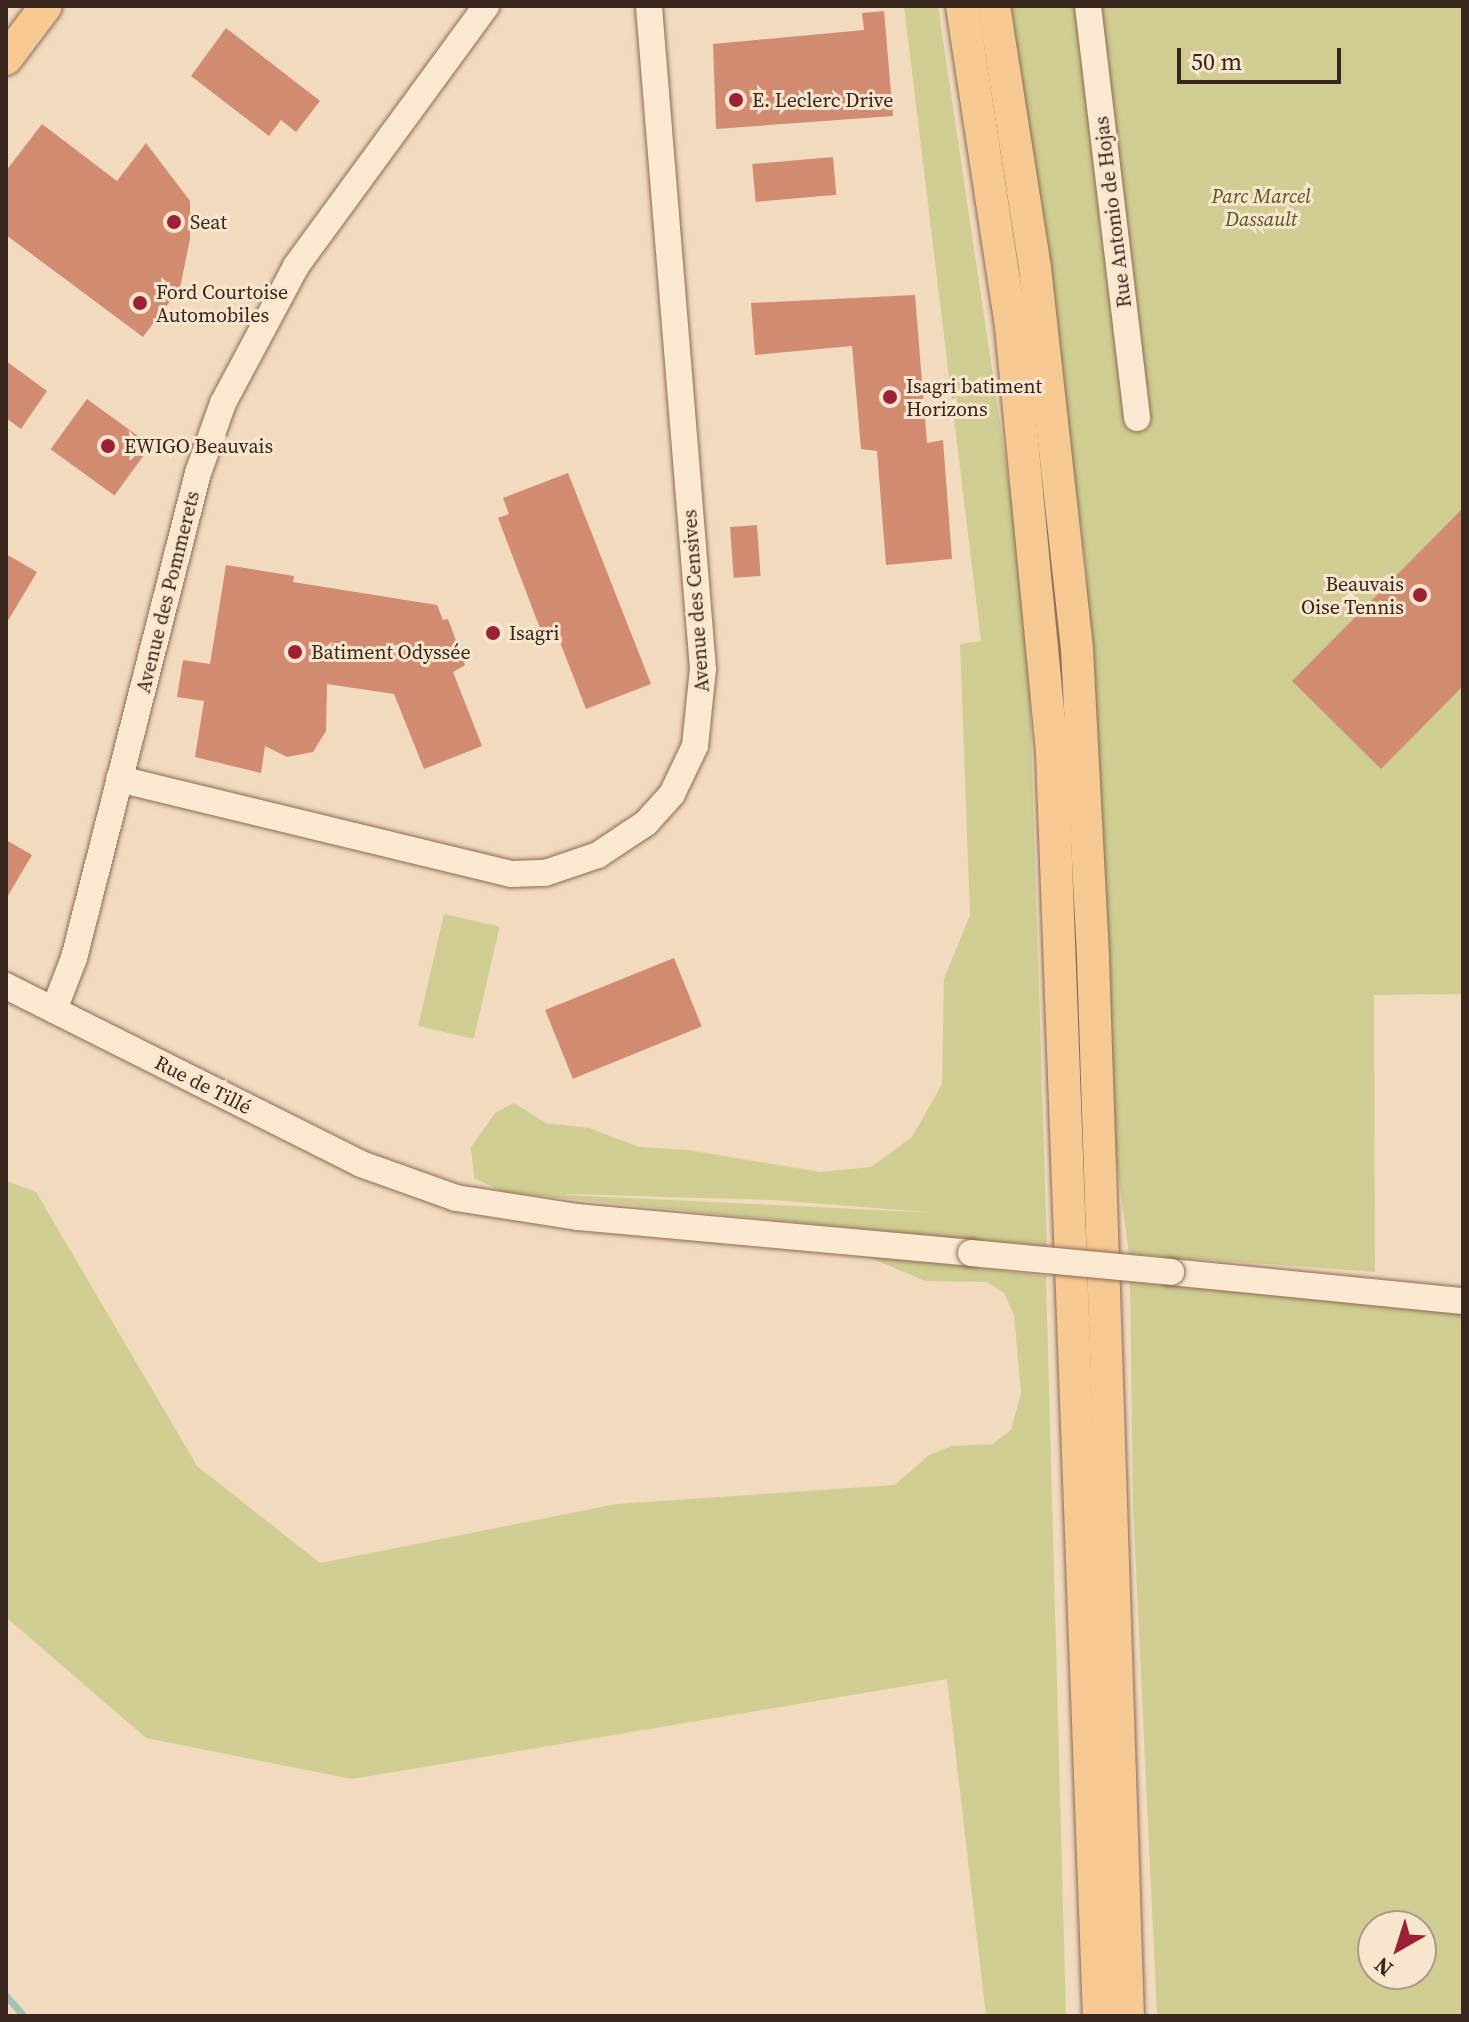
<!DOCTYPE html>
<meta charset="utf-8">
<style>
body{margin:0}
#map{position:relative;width:1469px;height:2022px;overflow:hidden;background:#f1dabe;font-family:"Source Serif 4",serif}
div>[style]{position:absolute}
.green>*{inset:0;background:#cfcd91;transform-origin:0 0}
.stream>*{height:7px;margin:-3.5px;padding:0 3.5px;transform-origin:3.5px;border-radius:3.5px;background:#a2c2b3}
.building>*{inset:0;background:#d18b71;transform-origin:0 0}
.roads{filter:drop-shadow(0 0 2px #8a6a55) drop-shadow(0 0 2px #8a6a55)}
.minor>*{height:26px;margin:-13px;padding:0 13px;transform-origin:13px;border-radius:13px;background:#fbe8d1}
.major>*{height:32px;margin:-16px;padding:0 16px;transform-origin:16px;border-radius:16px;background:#f7c992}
.bridges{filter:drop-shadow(0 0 2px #8a6a55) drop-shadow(0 0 2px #8a6a55)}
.minor-bridge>*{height:26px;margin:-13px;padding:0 13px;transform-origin:13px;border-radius:13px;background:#fbe8d1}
.dots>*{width:22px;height:22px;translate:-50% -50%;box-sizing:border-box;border:4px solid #f8e5ce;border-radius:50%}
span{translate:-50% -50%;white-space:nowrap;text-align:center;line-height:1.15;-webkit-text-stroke:6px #f8e5ce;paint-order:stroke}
.poi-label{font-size:20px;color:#38251b}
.left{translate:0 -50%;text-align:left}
.right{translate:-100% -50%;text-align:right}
.park-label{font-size:20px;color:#505620;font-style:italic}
.street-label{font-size:20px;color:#38251b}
.frame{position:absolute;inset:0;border:8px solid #38251b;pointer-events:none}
.north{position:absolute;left:1357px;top:1910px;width:80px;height:80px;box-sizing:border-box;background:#f8e5ce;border:2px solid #ab9886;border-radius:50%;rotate:219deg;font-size:22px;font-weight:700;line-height:32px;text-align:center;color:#38251b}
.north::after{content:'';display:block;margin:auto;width:28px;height:36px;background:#9d2135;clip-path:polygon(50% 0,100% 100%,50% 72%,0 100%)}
.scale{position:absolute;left:1177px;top:48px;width:164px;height:36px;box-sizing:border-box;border:4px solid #38251b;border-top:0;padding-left:10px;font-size:24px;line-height:28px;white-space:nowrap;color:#38251b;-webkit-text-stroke:6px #f8e5ce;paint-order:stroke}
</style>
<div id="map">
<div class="green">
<div style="clip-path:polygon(evenodd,904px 6px,938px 6px,1027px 605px,1047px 1248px,504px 1192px,474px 1178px,471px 1147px,495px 1113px,514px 1103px,546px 1123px,589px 1128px,639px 1147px,688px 1150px,820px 1172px,871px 1167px,912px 1137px,942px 1084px,944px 979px,970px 915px,960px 644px,981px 641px,904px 6px,566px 1194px,773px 1200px,939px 1213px,566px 1195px,566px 1194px)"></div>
<div style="clip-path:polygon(1011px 6px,1463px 6px,1463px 994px,1374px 995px,1375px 1272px,1129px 1254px,1114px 1142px,1086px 566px)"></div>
<div style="left:444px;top:914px;width:57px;height:115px;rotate:13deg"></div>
<div style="clip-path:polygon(6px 1181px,36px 1192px,197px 1466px,320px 1563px,616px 1504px,895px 1485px,929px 1455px,952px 1446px,993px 1444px,1011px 1430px,1021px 1393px,1014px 1315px,1004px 1293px,987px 1282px,925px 1281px,864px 1255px,1046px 1276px,1066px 2016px,986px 2016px,947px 1679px,352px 1779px,146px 1738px,6px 1617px)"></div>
<div style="clip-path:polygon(evenodd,1130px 1282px,1463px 1312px,1463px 2016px,1157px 2016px,1133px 1504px,1130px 1282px,1373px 1926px,1421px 1926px,1421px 1974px,1373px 1974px,1373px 1926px)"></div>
</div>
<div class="stream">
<div style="left:6px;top:1996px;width:27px;rotate:48deg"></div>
</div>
<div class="building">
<div style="clip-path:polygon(884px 11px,893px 116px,716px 129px,713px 44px,864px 30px,862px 13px)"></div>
<div style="clip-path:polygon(226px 28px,320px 101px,296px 132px,281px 120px,269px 136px,191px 76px)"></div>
<div style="clip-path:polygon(42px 124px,117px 181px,146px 143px,190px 201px,190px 239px,180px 288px,143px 337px,6px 235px,6px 171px)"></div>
<div style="left:833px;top:157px;width:38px;height:81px;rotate:85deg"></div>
<div style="clip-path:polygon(915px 295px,927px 443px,943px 440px,952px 559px,886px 565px,877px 451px,861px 449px,852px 346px,755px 355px,751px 303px)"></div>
<div style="clip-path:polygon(6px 361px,47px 391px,21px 429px,6px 418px)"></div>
<div style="left:87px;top:399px;width:79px;height:62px;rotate:36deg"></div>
<div style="clip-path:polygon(568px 473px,651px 684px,586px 709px,556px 632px,543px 636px,498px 518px,509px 514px,503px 498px)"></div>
<div style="clip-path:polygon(1463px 508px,1463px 686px,1381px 769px,1292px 681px)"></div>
<div style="left:757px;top:525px;width:51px;height:27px;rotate:86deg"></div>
<div style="clip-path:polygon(6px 554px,37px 572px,6px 624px)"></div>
<div style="clip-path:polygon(226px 565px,294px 576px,293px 582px,437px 605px,443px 620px,448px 619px,465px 665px,453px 672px,482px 746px,424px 769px,394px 694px,327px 684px,326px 731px,313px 752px,287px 757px,265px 746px,261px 773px,195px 757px,204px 701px,177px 697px,183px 660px,210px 664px)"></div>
<div style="clip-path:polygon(6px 840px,32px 855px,6px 899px)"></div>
<div style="left:674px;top:958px;width:74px;height:139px;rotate:68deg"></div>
</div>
<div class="roads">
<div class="minor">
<div style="left:1088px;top:6px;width:415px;rotate:83.2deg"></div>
<div style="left:119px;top:779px;width:403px;rotate:13.6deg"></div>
<div style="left:511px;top:874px;width:34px;rotate:-2deg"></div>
<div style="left:545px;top:873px;width:56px;rotate:-18.8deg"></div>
<div style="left:598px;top:855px;width:58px;rotate:-33.7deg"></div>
<div style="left:646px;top:823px;width:39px;rotate:-48deg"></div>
<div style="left:672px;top:794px;width:53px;rotate:-64.4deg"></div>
<div style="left:695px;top:746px;width:77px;rotate:-84.1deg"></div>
<div style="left:703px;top:669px;width:665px;rotate:-94.66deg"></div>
<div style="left:6px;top:986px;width:397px;rotate:26.6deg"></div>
<div style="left:361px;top:1164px;width:101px;rotate:19.7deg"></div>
<div style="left:456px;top:1198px;width:123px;rotate:8.9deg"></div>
<div style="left:578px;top:1217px;width:395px;rotate:5.2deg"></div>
<div style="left:54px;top:1010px;width:56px;rotate:-69deg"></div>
<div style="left:74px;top:958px;width:501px;rotate:-75.66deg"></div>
<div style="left:198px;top:473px;width:74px;rotate:-70.3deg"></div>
<div style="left:223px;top:403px;width:155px;rotate:-61.9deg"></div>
<div style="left:296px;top:266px;width:322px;rotate:-53.8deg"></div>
<div style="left:1171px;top:1272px;width:293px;rotate:5.7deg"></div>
</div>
<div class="major">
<div style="left:962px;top:6px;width:324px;rotate:81.3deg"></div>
<div style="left:1011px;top:326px;width:430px;rotate:84.5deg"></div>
<div style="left:1052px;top:754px;width:1263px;rotate:87.87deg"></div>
<div style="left:994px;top:6px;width:265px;rotate:81.1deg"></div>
<div style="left:1035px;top:268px;width:384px;rotate:83.7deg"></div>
<div style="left:1077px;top:650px;width:308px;rotate:87deg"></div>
<div style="left:1093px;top:958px;width:1059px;rotate:88.11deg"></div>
<div style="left:6px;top:59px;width:66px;rotate:-53deg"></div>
</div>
</div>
<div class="bridges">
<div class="minor-bridge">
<div style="left:971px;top:1253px;width:201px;rotate:5.4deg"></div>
</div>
</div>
<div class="dots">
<div style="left:736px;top:100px;background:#9d2135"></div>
<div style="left:174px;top:222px;background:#9d2135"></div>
<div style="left:140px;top:303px;background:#9d2135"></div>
<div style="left:890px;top:397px;background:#9d2135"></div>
<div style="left:108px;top:446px;background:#9d2135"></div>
<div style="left:1420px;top:595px;background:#9d2135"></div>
<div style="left:493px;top:633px;background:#9d2135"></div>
<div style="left:295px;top:652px;background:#9d2135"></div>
</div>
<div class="poi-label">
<span class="left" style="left:752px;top:100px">E. Leclerc Drive</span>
<span class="left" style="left:190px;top:222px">Seat</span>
<span class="left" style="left:156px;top:304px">Ford Courtoise<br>Automobiles</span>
<span class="left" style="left:906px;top:398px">Isagri batiment<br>Horizons</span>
<span class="left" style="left:124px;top:446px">EWIGO Beauvais</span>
<span class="right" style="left:1404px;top:596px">Beauvais<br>Oise Tennis</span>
<span class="left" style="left:509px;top:633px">Isagri</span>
<span class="left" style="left:311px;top:652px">Batiment Odyssée</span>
</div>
<div class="park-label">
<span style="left:1261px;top:208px">Parc Marcel<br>Dassault</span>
</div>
<div class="street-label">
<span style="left:1113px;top:212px;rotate:-97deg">Rue Antonio de Hojas</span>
<span style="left:168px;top:592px;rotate:-76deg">Avenue des Pommerets</span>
<span style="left:696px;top:601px;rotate:-94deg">Avenue des Censives</span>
<span style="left:203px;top:1085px;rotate:27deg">Rue de Tillé</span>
</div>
<div class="frame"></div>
<div class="north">N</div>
<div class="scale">50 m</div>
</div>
